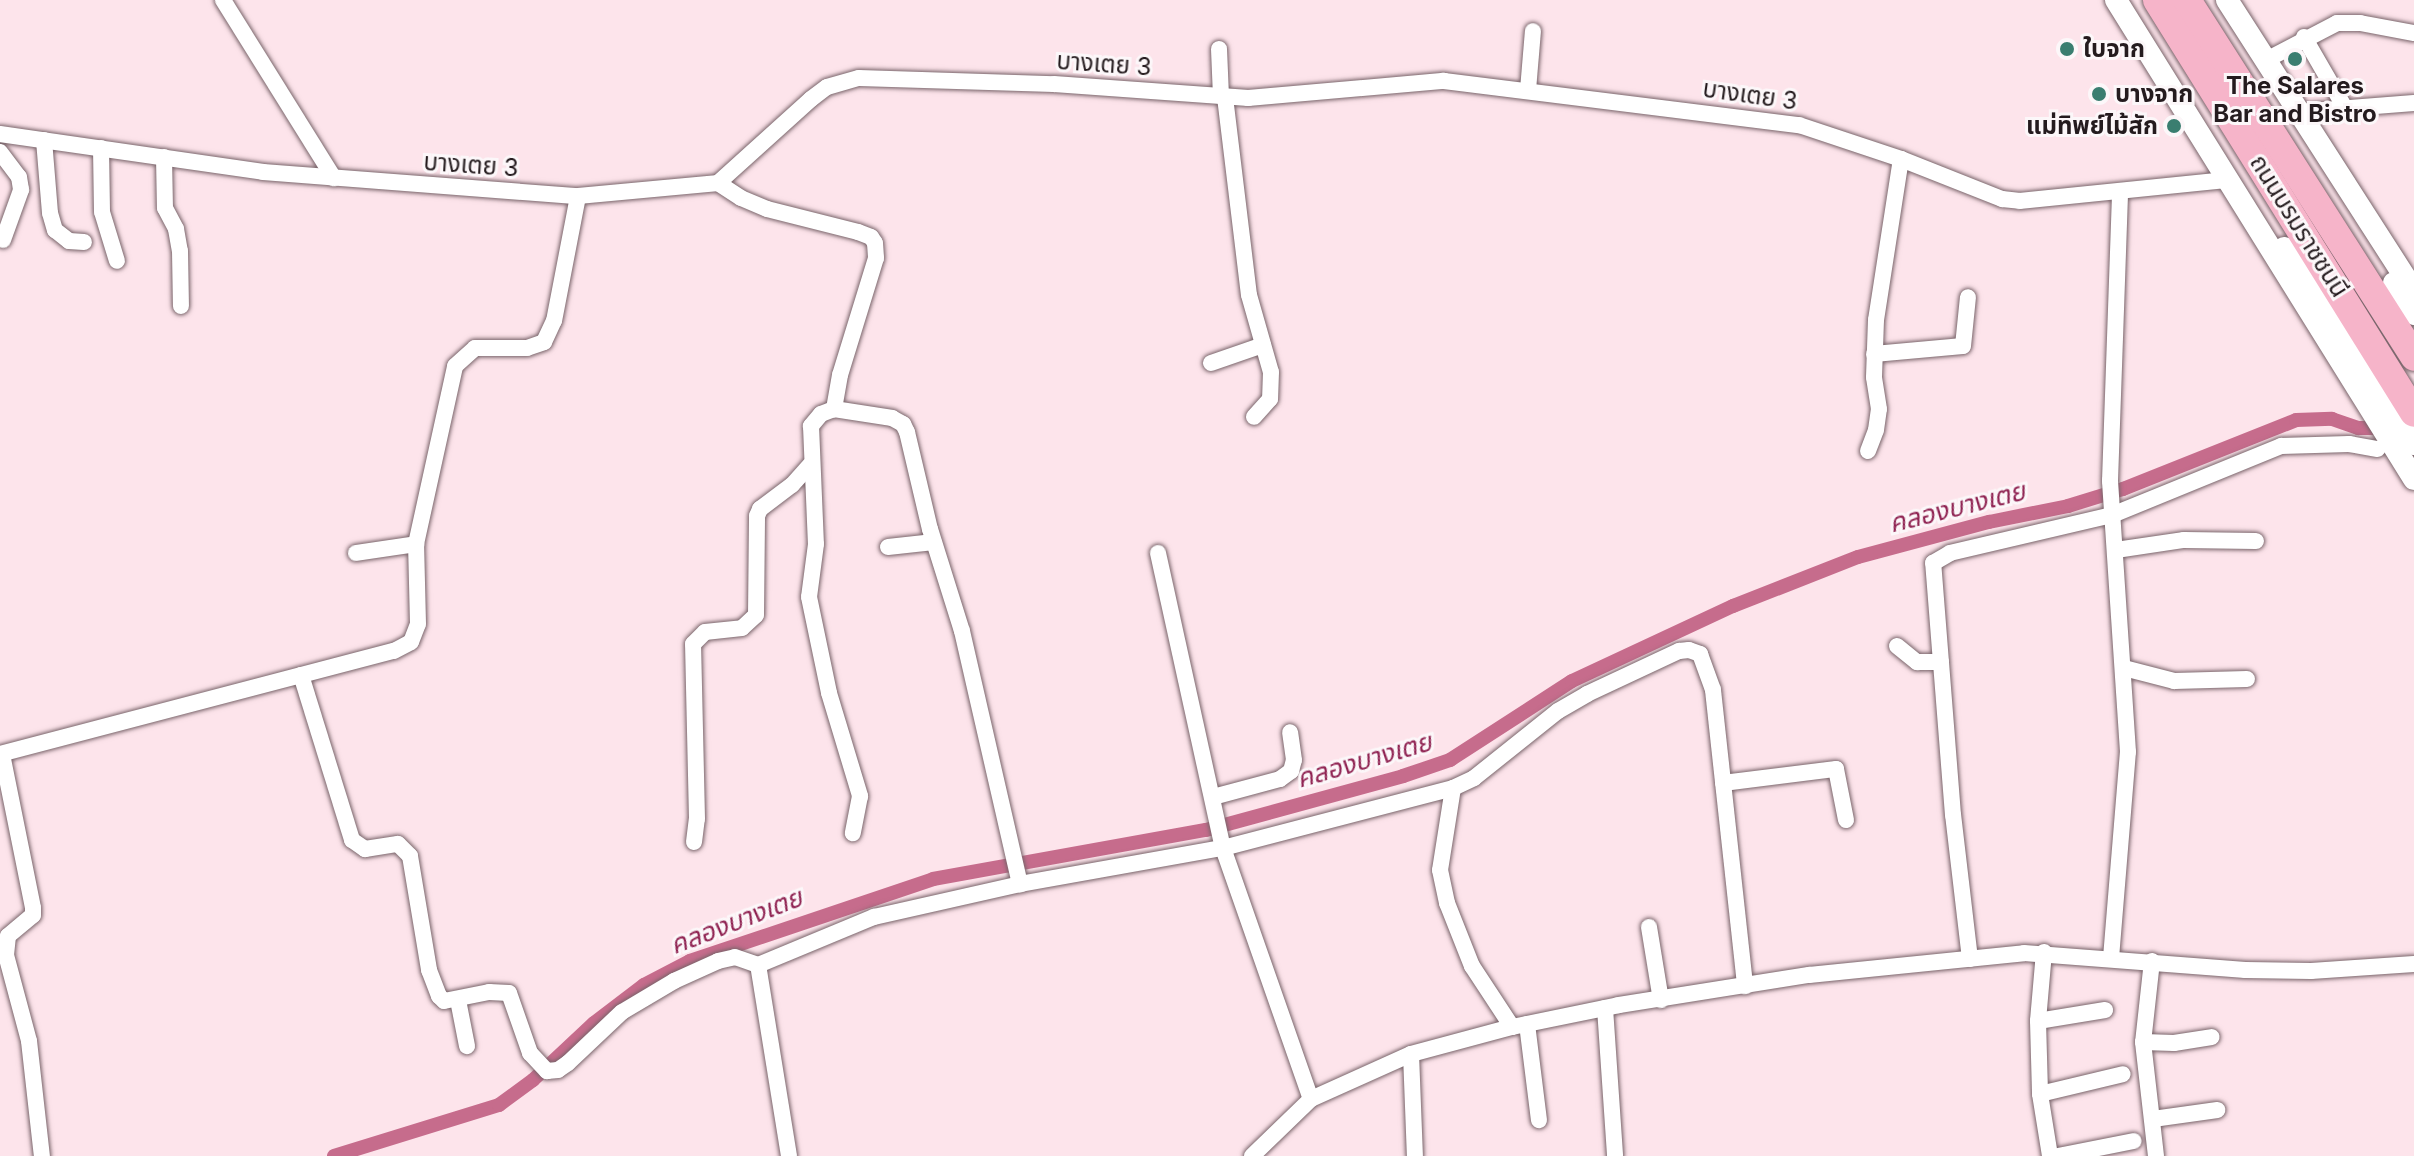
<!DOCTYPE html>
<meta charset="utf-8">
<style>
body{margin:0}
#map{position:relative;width:2414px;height:1156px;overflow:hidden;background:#fde4eb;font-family:Inter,"Noto Sans Thai",sans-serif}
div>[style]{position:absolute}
.canal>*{height:14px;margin:-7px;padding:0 7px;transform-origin:7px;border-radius:7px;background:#c66c8c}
.roads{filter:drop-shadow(0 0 2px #79646a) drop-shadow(0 0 2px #79646a)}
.street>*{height:16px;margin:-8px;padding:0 8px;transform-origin:8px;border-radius:8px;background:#fff}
.secondary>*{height:22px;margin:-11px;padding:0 11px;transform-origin:11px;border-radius:11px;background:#fff}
.highway>*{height:28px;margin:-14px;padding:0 14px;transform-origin:14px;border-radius:14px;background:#f6b4c9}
.dots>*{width:22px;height:22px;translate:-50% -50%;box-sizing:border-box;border:4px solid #fcf7f9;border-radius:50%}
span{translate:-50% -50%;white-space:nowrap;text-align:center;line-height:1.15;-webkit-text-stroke:6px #fcf7f9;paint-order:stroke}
.poi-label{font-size:24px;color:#241b1e;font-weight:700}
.left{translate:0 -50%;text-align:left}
.right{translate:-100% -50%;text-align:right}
.street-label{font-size:24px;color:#241b1e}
.water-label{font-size:26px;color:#902453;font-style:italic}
</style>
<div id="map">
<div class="canal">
<div style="left:334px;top:1156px;width:173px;rotate:-17.2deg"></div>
<div style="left:499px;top:1105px;width:42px;rotate:-36.3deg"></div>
<div style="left:533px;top:1080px;width:83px;rotate:-43.1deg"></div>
<div style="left:594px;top:1023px;width:63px;rotate:-37.2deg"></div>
<div style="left:644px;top:985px;width:52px;rotate:-27.6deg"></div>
<div style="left:690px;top:961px;width:256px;rotate:-18.6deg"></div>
<div style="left:933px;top:879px;width:277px;rotate:-10.2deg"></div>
<div style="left:1206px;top:830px;width:204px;rotate:-15.3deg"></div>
<div style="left:1403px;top:776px;width:50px;rotate:-18.8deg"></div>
<div style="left:1450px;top:760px;width:145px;rotate:-32.9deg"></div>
<div style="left:1572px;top:681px;width:178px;rotate:-25deg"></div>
<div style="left:1733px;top:606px;width:134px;rotate:-21.4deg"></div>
<div style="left:1858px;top:557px;width:136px;rotate:-15deg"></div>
<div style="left:1989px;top:522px;width:81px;rotate:-11.4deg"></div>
<div style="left:2068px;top:506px;width:58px;rotate:-17.2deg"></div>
<div style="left:2123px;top:489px;width:186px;rotate:-21.7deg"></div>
<div style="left:2296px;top:420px;width:36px;rotate:-2deg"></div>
<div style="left:2332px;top:419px;width:28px;rotate:19deg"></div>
<div style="left:2358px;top:428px;width:28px"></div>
</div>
<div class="roads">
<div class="street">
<div style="left:223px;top:0;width:210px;rotate:58.1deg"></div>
<div style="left:2304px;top:37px;width:82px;rotate:60deg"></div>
<div style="left:1219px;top:49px;width:47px;rotate:87.6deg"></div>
<div style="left:2266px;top:60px;width:80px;rotate:-27.5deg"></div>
<div style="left:2337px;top:23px;width:23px"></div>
<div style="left:2360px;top:23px;width:55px;rotate:10.5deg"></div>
<div style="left:1528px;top:90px;width:59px;rotate:-85.2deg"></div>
<div style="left:1225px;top:97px;width:199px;rotate:83.1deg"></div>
<div style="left:1249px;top:295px;width:80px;rotate:74.1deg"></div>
<div style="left:1271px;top:372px;width:27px;rotate:92deg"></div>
<div style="left:1270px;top:399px;width:24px;rotate:132deg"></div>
<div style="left:2299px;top:112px;width:115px;rotate:-4.5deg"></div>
<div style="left:0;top:134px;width:266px;rotate:8.2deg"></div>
<div style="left:263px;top:172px;width:316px;rotate:4.4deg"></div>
<div style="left:578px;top:196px;width:141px;rotate:-5.3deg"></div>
<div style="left:718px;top:183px;width:125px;rotate:-42.1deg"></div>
<div style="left:811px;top:99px;width:20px;rotate:-37deg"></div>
<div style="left:827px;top:87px;width:33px;rotate:-16deg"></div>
<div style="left:859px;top:78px;width:195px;rotate:1.8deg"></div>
<div style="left:1054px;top:84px;width:195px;rotate:4.1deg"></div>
<div style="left:1248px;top:98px;width:197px;rotate:-5deg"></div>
<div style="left:1444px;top:81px;width:358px;rotate:7.1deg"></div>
<div style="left:1799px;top:125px;width:108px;rotate:18.4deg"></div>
<div style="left:1901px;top:159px;width:109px;rotate:21.6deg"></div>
<div style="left:2002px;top:199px;width:18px;rotate:6deg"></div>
<div style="left:2020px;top:201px;width:209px;rotate:-5.8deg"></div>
<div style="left:44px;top:140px;width:73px;rotate:85.3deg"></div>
<div style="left:50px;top:213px;width:18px;rotate:74deg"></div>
<div style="left:55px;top:230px;width:18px;rotate:38deg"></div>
<div style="left:69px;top:241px;width:15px;rotate:4deg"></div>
<div style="left:101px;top:148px;width:64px;rotate:89.1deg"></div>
<div style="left:102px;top:212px;width:51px;rotate:73deg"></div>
<div style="left:0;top:152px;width:31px;rotate:53deg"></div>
<div style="left:19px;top:177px;width:13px;rotate:81deg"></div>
<div style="left:21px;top:190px;width:53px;rotate:109.8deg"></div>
<div style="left:164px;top:157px;width:51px;rotate:88.9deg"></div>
<div style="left:165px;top:208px;width:24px;rotate:62deg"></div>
<div style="left:176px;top:229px;width:22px;rotate:80deg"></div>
<div style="left:180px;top:251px;width:55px;rotate:89deg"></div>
<div style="left:718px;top:183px;width:27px;rotate:33deg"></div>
<div style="left:741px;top:198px;width:28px;rotate:23deg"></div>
<div style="left:767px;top:209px;width:94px;rotate:14.2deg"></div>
<div style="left:858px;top:232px;width:14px;rotate:21deg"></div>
<div style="left:871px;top:237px;width:7px;rotate:56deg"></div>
<div style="left:875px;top:243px;width:15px;rotate:86deg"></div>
<div style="left:876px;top:258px;width:122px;rotate:107.1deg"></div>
<div style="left:840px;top:375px;width:35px;rotate:100deg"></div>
<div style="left:834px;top:409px;width:59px;rotate:8.8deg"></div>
<div style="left:892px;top:418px;width:13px;rotate:29deg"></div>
<div style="left:903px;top:424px;width:9px;rotate:63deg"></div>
<div style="left:907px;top:432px;width:100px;rotate:76.7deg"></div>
<div style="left:930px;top:529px;width:107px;rotate:72.6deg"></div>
<div style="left:962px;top:631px;width:260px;rotate:77.1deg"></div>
<div style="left:1020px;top:884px;width:206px;rotate:-10.1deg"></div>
<div style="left:1223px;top:848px;width:266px;rotate:70.7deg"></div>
<div style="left:1874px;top:354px;width:89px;rotate:-5.1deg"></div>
<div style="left:1963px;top:346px;width:49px;rotate:-84.2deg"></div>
<div style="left:1211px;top:363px;width:55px;rotate:-19.1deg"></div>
<div style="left:834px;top:409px;width:14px;rotate:159deg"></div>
<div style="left:821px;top:414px;width:16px;rotate:130deg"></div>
<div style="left:811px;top:426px;width:118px;rotate:87.6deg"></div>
<div style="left:816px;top:544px;width:53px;rotate:97.5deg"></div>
<div style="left:809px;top:597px;width:98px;rotate:78.2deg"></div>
<div style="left:829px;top:693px;width:108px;rotate:73.2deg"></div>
<div style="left:860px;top:796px;width:38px;rotate:101deg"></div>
<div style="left:1868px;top:451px;width:22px;rotate:-69deg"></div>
<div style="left:1876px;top:430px;width:21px;rotate:-82deg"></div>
<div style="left:1879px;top:409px;width:32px;rotate:-99deg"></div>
<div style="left:1874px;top:377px;width:57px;rotate:-88deg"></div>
<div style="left:1876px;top:320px;width:163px;rotate:-81.2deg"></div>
<div style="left:888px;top:547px;width:46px;rotate:-6.2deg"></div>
<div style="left:2116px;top:550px;width:69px;rotate:-8.4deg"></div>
<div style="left:2184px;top:540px;width:72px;rotate:0.8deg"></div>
<div style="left:356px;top:553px;width:61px;rotate:-8.5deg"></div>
<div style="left:1158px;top:553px;width:302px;rotate:77.6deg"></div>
<div style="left:1223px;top:848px;width:238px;rotate:-14.6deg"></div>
<div style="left:1453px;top:788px;width:23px;rotate:-25deg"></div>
<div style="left:1474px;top:778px;width:107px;rotate:-38.6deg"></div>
<div style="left:1558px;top:711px;width:34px;rotate:-30deg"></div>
<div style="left:1587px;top:694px;width:102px;rotate:-25.1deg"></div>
<div style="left:1679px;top:651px;width:10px;rotate:-6deg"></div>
<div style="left:1689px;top:650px;width:12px;rotate:20deg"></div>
<div style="left:1700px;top:654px;width:38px;rotate:70deg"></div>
<div style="left:1713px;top:690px;width:298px;rotate:83.8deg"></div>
<div style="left:1897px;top:646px;width:26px;rotate:39deg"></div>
<div style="left:1917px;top:662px;width:24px"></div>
<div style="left:2124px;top:668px;width:52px;rotate:14.6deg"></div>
<div style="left:2174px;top:681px;width:73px;rotate:-1.6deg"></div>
<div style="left:301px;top:675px;width:173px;rotate:72.8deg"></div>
<div style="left:352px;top:840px;width:16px;rotate:35deg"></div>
<div style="left:365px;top:849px;width:33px;rotate:-9deg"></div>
<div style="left:398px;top:844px;width:17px;rotate:45deg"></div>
<div style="left:410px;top:856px;width:116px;rotate:80.5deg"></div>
<div style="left:429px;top:970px;width:28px;rotate:69deg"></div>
<div style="left:439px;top:996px;width:7px;rotate:45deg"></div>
<div style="left:444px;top:1001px;width:46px;rotate:-11.3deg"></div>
<div style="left:489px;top:992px;width:20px;rotate:3deg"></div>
<div style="left:509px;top:993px;width:64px;rotate:70.7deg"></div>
<div style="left:530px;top:1053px;width:25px;rotate:47deg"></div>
<div style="left:547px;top:1071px;width:11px;rotate:-5deg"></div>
<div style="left:558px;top:1070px;width:12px;rotate:-35deg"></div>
<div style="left:568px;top:1063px;width:74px;rotate:-43.4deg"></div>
<div style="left:622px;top:1012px;width:61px;rotate:-30.8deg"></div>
<div style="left:674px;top:981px;width:48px;rotate:-24.4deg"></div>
<div style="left:718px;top:961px;width:17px;rotate:-13deg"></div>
<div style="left:735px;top:957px;width:24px;rotate:19deg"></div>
<div style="left:0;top:754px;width:407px;rotate:-14.7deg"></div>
<div style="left:394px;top:651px;width:19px;rotate:-28deg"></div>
<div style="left:411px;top:642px;width:19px;rotate:-69deg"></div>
<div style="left:418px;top:624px;width:80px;rotate:-91.4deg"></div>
<div style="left:416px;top:544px;width:182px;rotate:-77.6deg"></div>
<div style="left:455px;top:366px;width:27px;rotate:-42deg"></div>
<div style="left:475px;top:348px;width:52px"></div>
<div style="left:527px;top:348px;width:18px;rotate:-19deg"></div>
<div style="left:544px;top:342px;width:23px;rotate:-65deg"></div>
<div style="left:554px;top:321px;width:127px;rotate:-79.1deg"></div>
<div style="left:2px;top:754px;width:157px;rotate:78.6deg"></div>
<div style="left:33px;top:908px;width:7px;rotate:90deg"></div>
<div style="left:33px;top:915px;width:33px;rotate:140deg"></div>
<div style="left:8px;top:936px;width:19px;rotate:96deg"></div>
<div style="left:6px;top:955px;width:89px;rotate:75deg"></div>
<div style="left:29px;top:1041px;width:116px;rotate:83.6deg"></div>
<div style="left:1723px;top:783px;width:114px;rotate:-7.1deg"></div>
<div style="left:1836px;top:769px;width:52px;rotate:78.9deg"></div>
<div style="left:1453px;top:788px;width:83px;rotate:99deg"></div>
<div style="left:1440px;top:870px;width:34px;rotate:78deg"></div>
<div style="left:1447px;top:903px;width:68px;rotate:68.4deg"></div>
<div style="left:1472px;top:966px;width:73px;rotate:56.7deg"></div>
<div style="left:1213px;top:797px;width:69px;rotate:-15deg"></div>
<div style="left:1280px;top:779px;width:14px;rotate:-36deg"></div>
<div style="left:1291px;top:771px;width:11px;rotate:-75deg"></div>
<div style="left:1294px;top:760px;width:28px;rotate:-98deg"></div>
<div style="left:694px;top:842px;width:23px;rotate:-83deg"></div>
<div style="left:697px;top:819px;width:175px;rotate:-91.3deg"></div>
<div style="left:693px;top:644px;width:17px;rotate:-45deg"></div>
<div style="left:705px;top:632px;width:37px;rotate:-6deg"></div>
<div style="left:742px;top:628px;width:19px;rotate:-43deg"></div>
<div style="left:756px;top:615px;width:99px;rotate:-89.4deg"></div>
<div style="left:757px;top:516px;width:8px;rotate:-67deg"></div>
<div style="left:760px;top:509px;width:40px;rotate:-37deg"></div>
<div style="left:792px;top:485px;width:27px;rotate:-48deg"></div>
<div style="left:1649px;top:927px;width:74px;rotate:80.7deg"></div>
<div style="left:2044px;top:952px;width:69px;rotate:95deg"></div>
<div style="left:2038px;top:1021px;width:73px;rotate:88.4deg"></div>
<div style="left:2040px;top:1094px;width:63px;rotate:80.8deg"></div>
<div style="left:2111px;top:958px;width:207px;rotate:-85.3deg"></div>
<div style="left:2128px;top:752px;width:272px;rotate:-93.8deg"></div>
<div style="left:2110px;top:481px;width:289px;rotate:-88deg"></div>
<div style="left:1970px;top:959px;width:145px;rotate:-96.7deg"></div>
<div style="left:1953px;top:815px;width:253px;rotate:-94.5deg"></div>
<div style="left:1933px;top:563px;width:20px;rotate:-30deg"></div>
<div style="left:1950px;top:553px;width:166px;rotate:-13.2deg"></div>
<div style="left:2112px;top:515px;width:183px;rotate:-22.2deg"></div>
<div style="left:2281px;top:446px;width:68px;rotate:-1.7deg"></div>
<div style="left:2349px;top:444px;width:29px;rotate:10deg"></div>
<div style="left:2152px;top:961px;width:81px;rotate:96.3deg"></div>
<div style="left:2143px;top:1042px;width:115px;rotate:83.5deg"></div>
<div style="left:458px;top:1000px;width:47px;rotate:78.9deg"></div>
<div style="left:1605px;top:1008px;width:148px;rotate:86.1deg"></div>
<div style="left:2038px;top:1021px;width:68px;rotate:-9.3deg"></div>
<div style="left:1527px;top:1024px;width:97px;rotate:82.9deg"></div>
<div style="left:2143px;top:1042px;width:31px;rotate:2deg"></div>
<div style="left:2174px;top:1043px;width:38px;rotate:-9deg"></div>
<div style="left:1411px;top:1054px;width:102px;rotate:87.8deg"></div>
<div style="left:2040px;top:1094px;width:85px;rotate:-13.5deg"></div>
<div style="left:2153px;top:1119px;width:65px;rotate:-8deg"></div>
<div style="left:789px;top:1156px;width:193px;rotate:-99.2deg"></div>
<div style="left:758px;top:965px;width:126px;rotate:-22.5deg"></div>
<div style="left:874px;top:917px;width:150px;rotate:-12.7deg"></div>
<div style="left:1252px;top:1156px;width:82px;rotate:-44deg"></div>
<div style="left:1311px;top:1099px;width:110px;rotate:-24.2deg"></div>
<div style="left:1411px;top:1054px;width:105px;rotate:-15deg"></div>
<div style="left:1512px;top:1027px;width:109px;rotate:-11.6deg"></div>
<div style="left:1619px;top:1005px;width:192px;rotate:-9deg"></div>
<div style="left:1809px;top:975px;width:216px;rotate:-5.8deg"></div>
<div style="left:2024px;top:953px;width:222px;rotate:4.4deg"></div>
<div style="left:2245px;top:970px;width:66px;rotate:0.9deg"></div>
<div style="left:2311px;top:971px;width:103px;rotate:-3.9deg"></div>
<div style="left:2058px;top:1156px;width:77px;rotate:-11.2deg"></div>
</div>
<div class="secondary">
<div style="left:2116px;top:0;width:564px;rotate:58.11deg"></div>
<div style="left:2227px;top:0;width:346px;rotate:57.3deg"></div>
<div style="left:2284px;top:248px;width:45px;rotate:50.4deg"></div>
<div style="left:2313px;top:283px;width:190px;rotate:57.9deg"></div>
<div style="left:2394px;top:283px;width:37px;rotate:57deg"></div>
</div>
<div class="highway">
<div style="left:2157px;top:0;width:486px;rotate:58.1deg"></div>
<div style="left:2187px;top:0;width:423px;rotate:57.5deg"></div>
</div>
</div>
<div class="dots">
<div style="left:2067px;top:49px;background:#3a7e70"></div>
<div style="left:2295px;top:59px;background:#3a7e70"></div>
<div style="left:2099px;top:94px;background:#3a7e70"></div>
<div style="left:2174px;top:126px;background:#3a7e70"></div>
</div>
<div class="poi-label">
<span class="left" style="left:2083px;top:49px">ใบจาก</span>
<span style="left:2295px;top:100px">The Salares<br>Bar and Bistro</span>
<span class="left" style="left:2115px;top:94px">บางจาก</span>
<span class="right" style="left:2158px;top:126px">แม่ทิพย์ไม้สัก</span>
</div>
<div class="street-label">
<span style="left:1104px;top:64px;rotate:4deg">บางเตย 3</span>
<span style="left:1750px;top:95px;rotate:8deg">บางเตย 3</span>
<span style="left:471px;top:165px;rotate:4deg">บางเตย 3</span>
<span style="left:2299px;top:226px;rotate:58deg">ถนนบรมราชชนนี</span>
</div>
<div class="water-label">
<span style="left:1957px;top:507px;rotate:-14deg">คลองบางเตย</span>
<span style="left:1364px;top:760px;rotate:-16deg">คลองบางเตย</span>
<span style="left:736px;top:921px;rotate:-21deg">คลองบางเตย</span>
</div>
</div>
